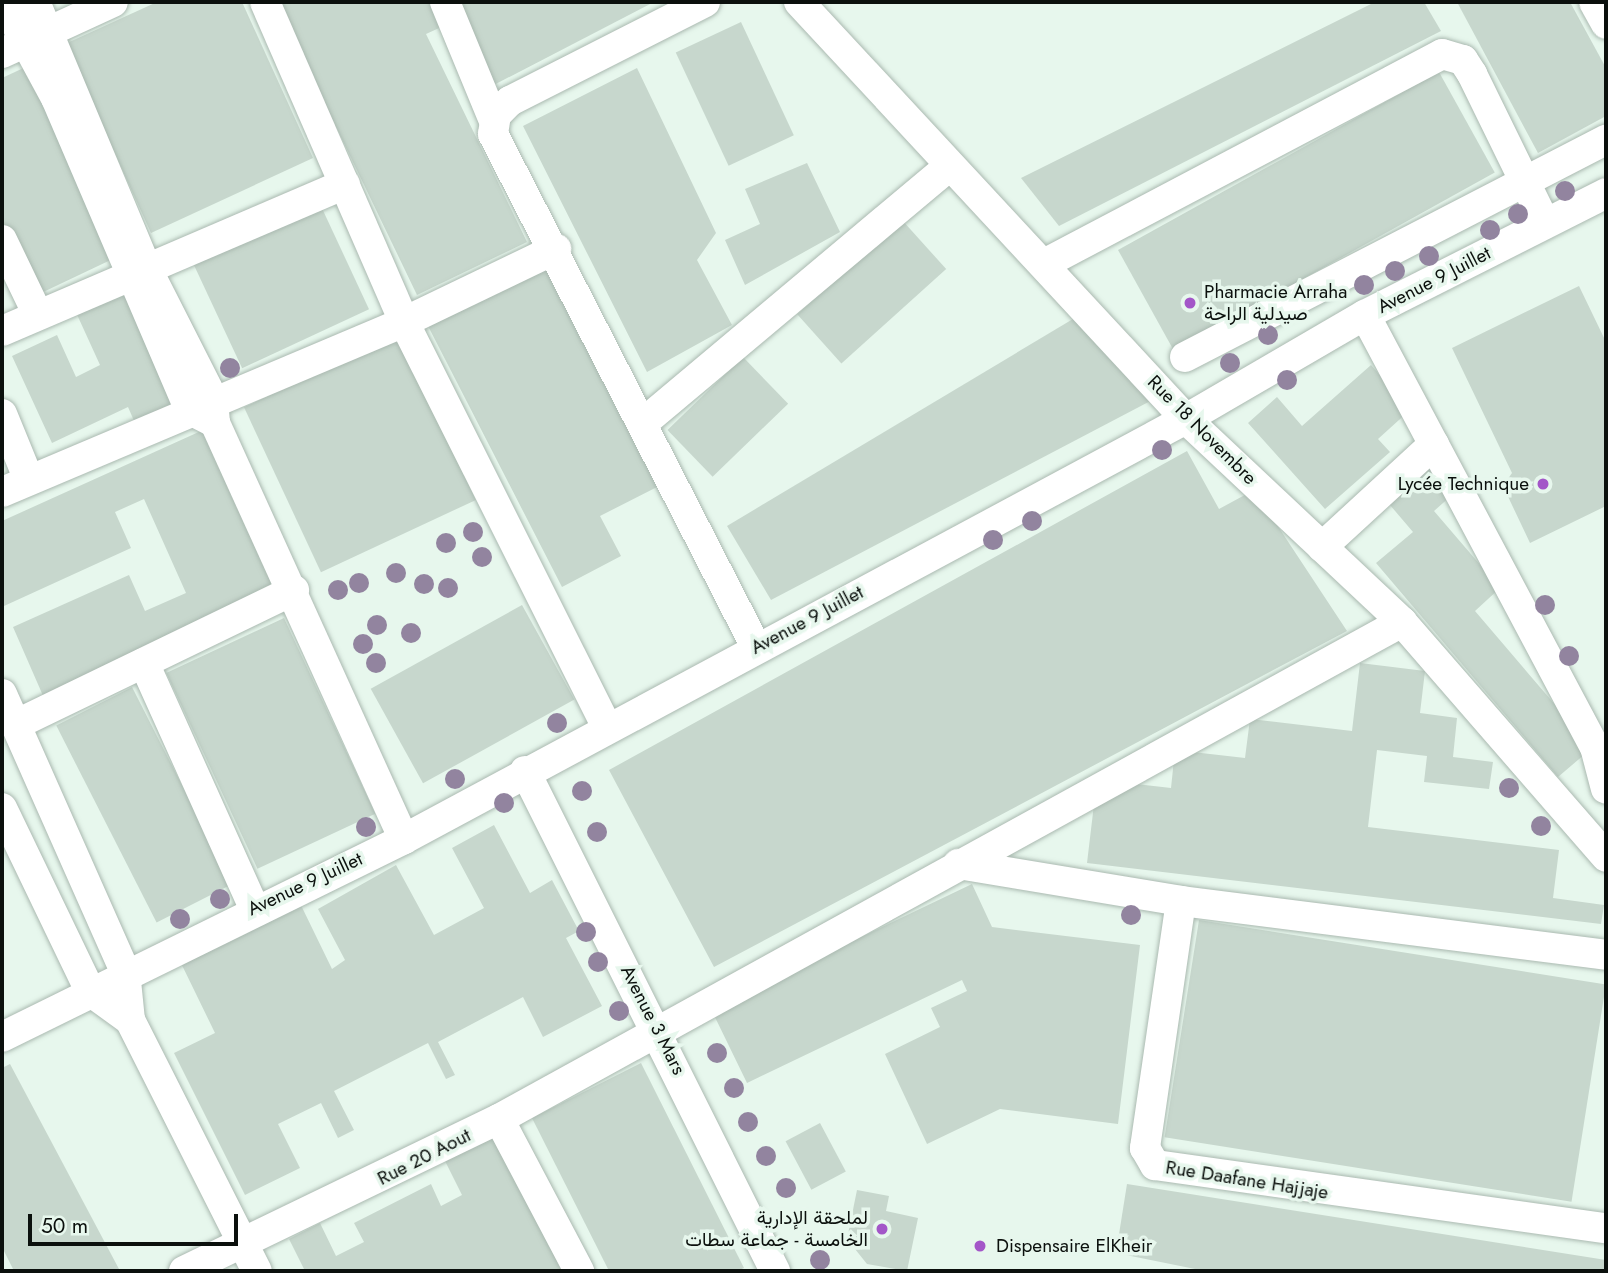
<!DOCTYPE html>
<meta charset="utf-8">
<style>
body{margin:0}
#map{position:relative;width:1608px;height:1273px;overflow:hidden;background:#e7f7ed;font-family:Jost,Vazirmatn,sans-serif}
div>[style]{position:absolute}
.building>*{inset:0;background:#c7d7cd;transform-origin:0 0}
.roads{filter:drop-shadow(0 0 2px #aab9b0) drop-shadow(0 0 2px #aab9b0)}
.minor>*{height:30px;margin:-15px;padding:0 15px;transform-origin:15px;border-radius:15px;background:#fff}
.trees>*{width:20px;height:20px;margin:-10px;border-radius:50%;background:#92849f}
.dots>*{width:19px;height:19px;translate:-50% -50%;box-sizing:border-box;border:4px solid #e7f7ed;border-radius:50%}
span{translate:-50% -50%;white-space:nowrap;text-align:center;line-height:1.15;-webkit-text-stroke:7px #e7f7ed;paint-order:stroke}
.street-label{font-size:19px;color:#0b100d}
.poi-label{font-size:19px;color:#0b100d}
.left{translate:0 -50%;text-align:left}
.right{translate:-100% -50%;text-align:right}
.frame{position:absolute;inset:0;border:4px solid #0b100d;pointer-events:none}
.scale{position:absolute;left:28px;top:1214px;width:210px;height:32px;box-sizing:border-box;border:4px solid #0b100d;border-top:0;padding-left:9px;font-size:21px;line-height:24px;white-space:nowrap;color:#0b100d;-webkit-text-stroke:5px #e7f7ed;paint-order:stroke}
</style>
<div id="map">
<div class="building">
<div style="clip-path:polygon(157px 2px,242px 2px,313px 158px,151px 233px,65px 44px)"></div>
<div style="clip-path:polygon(276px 2px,437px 2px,448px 24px,426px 34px,527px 242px,417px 295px)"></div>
<div style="clip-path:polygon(453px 2px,654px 2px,488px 88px)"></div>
<div style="clip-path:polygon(1375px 2px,1424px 2px,1441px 31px,1059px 226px,1021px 178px)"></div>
<div style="clip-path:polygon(1457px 2px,1570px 2px,1606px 68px,1606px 116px,1538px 153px)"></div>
<div style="left:741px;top:22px;width:125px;height:72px;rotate:65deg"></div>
<div style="clip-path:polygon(30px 65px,119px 256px,37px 295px,2px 219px,2px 78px)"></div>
<div style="clip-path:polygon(637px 68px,716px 233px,697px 260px,732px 325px,647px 372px,523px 126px)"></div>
<div style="left:1439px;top:72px;width:115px;height:367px;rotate:61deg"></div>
<div style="clip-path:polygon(807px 163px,840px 232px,745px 285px,725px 240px,760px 224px,745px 189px)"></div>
<div style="left:320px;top:204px;width:116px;height:140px;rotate:65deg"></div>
<div style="left:902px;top:220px;width:66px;height:141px;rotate:48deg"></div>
<div style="clip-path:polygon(548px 264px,661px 485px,600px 516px,621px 556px,562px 587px,428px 326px)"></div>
<div style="clip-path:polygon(123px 286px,177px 403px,135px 423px,128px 407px,52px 443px,12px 356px,57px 335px,76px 377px,100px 365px,74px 308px)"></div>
<div style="clip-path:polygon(1579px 286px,1606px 342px,1606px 506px,1530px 543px,1503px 486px,1512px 473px,1452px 348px)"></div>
<div style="clip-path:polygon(1078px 316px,1158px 397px,771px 600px,727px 526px)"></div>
<div style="left:399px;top:335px;width:182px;height:171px;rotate:65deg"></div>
<div style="left:743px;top:357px;width:65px;height:105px;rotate:46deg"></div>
<div style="clip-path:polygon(1371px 365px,1410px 410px,1378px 439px,1390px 452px,1325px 509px,1248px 423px,1277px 397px,1302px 426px)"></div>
<div style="clip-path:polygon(212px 426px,284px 589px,44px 698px,13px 627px,129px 575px,145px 611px,186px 593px,144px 499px,115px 512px,131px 548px,4px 606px,2px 521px)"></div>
<div style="clip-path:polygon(1187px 451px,1219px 509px,1254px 490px,1347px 631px,714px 967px,609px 770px)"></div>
<div style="clip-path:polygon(1425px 463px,1452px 495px,1434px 511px,1500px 588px,1475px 611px,1592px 748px,1558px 777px,1376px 563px,1413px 532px,1384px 498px)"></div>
<div style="left:522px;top:605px;width:108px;height:173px;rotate:61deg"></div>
<div style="left:284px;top:618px;width:216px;height:130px;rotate:65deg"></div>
<div style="clip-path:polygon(1360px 663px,1425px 671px,1420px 713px,1457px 718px,1453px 757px,1493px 762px,1489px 789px,1424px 782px,1427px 756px,1377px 750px,1368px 827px,1559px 850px,1553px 898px,1604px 905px,1601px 924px,1087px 863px,1095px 796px,1110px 781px,1171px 788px,1175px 750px,1245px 758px,1250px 719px,1352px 731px)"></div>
<div style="left:132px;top:687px;width:221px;height:85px;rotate:63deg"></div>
<div style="clip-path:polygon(494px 825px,530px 893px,552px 880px,579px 931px,566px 938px,602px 1006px,543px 1037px,523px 997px,438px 1042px,455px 1075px,446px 1079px,428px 1043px,334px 1091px,354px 1130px,338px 1138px,321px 1103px,278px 1124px,300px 1168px,245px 1195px,174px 1053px,215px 1033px,178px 957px,297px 897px,332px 969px,345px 960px,318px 909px,396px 865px,434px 935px,484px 908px,452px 848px)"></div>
<div style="clip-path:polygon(972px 884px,992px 927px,1140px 945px,1118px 1124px,1000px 1109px,927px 1144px,885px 1054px,940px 1027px,931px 1008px,967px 991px,962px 980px,747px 1083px,711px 1009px)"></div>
<div style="left:1199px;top:920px;width:412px;height:220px;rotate:9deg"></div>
<div style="clip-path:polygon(641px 1063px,744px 1268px,737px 1271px,609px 1271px,532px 1118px)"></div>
<div style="clip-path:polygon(10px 1064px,119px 1269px,116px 1271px,14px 1271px,2px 1247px,2px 1068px)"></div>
<div style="left:820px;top:1123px;width:55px;height:39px;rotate:62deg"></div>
<div style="clip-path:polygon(495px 1130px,568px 1271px,305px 1271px,289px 1239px,320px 1223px,336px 1256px,364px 1242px,354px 1223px,431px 1184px,441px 1206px,462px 1195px,443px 1157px)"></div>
<div style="clip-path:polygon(1127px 1184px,1606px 1260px,1606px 1271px,1205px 1271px,1116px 1253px)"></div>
<div style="clip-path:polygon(857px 1190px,889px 1196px,886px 1211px,918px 1218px,907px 1271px,867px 1264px,847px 1239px)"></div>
</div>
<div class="roads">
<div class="minor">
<div style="left:4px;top:2px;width:109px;rotate:61.6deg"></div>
<div style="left:56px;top:98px;width:340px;rotate:66.8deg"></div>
<div style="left:190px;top:410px;width:28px;rotate:27deg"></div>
<div style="left:215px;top:423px;width:24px;rotate:-95deg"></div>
<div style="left:213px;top:399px;width:148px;rotate:-116.9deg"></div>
<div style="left:146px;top:267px;width:287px;rotate:-112.7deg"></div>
<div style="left:265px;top:2px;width:349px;rotate:66.5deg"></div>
<div style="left:404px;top:322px;width:453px;rotate:63.4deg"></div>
<div style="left:445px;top:2px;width:129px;rotate:67.6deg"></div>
<div style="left:705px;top:2px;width:219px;rotate:153.1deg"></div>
<div style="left:510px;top:101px;width:20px;rotate:135deg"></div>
<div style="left:496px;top:115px;width:19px;rotate:99deg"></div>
<div style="left:493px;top:134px;width:576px;rotate:62.86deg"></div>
<div style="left:799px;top:2px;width:569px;rotate:47.14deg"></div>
<div style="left:1186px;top:419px;width:296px;rotate:43.2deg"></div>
<div style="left:1402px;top:622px;width:311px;rotate:49deg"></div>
<div style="left:1594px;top:2px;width:25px;rotate:61deg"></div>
<div style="left:2px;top:53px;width:122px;rotate:-24.7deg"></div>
<div style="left:2px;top:240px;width:83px;rotate:64.4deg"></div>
<div style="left:1044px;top:264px;width:450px;rotate:-27.8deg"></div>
<div style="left:1442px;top:54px;width:22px;rotate:16deg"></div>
<div style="left:1463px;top:60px;width:17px;rotate:57deg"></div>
<div style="left:1472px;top:74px;width:166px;rotate:63.9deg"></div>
<div style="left:1365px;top:315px;width:489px;rotate:62deg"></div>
<div style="left:1595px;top:747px;width:43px;rotate:75.3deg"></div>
<div style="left:2px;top:331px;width:373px;rotate:-23.2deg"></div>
<div style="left:1185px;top:357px;width:474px;rotate:-27.3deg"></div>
<div style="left:2px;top:414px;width:71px;rotate:67.8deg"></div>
<div style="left:215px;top:423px;width:457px;rotate:65.6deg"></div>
<div style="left:643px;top:423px;width:400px;rotate:-40deg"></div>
<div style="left:2px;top:492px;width:436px;rotate:-22.9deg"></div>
<div style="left:404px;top:322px;width:169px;rotate:-25.7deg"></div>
<div style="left:1322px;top:547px;width:152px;rotate:-42.6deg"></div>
<div style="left:144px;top:663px;width:269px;rotate:65.8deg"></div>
<div style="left:2px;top:694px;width:303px;rotate:66.1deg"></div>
<div style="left:125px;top:971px;width:49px;rotate:84.2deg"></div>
<div style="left:130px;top:1020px;width:49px;rotate:-144.1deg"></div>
<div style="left:90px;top:991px;width:203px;rotate:-115.7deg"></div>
<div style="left:15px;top:725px;width:310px;rotate:-25.8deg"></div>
<div style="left:525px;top:771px;width:559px;rotate:63.43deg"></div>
<div style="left:958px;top:864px;width:226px;rotate:9.4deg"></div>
<div style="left:1181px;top:901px;width:428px;rotate:7.2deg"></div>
<div style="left:1181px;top:901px;width:250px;rotate:98.3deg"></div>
<div style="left:1145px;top:1148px;width:20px;rotate:60deg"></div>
<div style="left:1155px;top:1165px;width:455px;rotate:8deg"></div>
<div style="left:130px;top:1020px;width:281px;rotate:63.2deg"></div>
<div style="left:2px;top:1037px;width:448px;rotate:-26.2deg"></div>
<div style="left:404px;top:839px;width:888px;rotate:-28.24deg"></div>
<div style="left:1186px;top:419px;width:207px;rotate:-30.2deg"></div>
<div style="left:1365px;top:315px;width:270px;rotate:-26.8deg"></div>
<div style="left:499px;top:1119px;width:172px;rotate:62.2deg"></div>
<div style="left:184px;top:1271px;width:350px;rotate:-25.8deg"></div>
<div style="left:499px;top:1119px;width:1031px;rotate:-28.83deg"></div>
</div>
</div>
<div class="trees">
<div style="left:1565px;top:191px"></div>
<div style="left:1518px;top:214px"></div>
<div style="left:1490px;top:230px"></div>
<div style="left:1429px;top:256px"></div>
<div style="left:1395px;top:271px"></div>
<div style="left:1364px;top:285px"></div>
<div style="left:1268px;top:335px"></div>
<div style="left:1230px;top:363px"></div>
<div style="left:230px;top:368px"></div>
<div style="left:1287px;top:380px"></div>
<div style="left:1162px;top:450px"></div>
<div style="left:1032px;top:521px"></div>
<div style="left:473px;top:532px"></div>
<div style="left:993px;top:540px"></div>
<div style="left:446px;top:543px"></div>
<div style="left:482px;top:557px"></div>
<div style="left:396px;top:573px"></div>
<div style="left:359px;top:583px"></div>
<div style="left:424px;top:584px"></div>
<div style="left:448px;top:588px"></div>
<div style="left:338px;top:590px"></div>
<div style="left:1545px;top:605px"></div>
<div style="left:377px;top:625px"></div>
<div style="left:411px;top:633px"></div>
<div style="left:363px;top:644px"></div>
<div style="left:1569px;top:656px"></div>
<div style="left:376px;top:663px"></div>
<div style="left:557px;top:723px"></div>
<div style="left:455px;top:779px"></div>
<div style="left:1509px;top:788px"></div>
<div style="left:582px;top:791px"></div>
<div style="left:504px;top:803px"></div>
<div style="left:1541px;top:826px"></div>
<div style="left:366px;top:827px"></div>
<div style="left:597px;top:832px"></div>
<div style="left:220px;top:899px"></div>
<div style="left:1131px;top:915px"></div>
<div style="left:180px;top:919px"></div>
<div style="left:586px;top:932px"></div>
<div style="left:598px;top:962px"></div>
<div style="left:619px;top:1011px"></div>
<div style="left:717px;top:1053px"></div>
<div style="left:734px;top:1088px"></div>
<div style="left:748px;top:1122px"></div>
<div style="left:766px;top:1156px"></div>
<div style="left:786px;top:1188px"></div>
<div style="left:820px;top:1260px"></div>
</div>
<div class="dots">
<div style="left:1190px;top:303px;background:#a356c8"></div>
<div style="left:1543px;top:484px;background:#a356c8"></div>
<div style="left:882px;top:1229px;background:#a356c8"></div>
<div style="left:980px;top:1246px;background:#a356c8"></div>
</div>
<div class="street-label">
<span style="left:1434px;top:280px;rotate:-27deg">Avenue 9 Juillet</span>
<span style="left:1202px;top:430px;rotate:45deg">Rue 18 Novembre</span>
<span style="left:807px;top:620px;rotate:-28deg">Avenue 9 Juillet</span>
<span style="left:305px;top:884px;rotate:-25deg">Avenue 9 Juillet</span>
<span style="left:653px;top:1020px;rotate:63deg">Avenue 3 Mars</span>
<span style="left:424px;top:1157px;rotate:-27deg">Rue 20 Aout</span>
<span style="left:1247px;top:1180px;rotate:9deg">Rue Daafane Hajjaje</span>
</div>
<div class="poi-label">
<span class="left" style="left:1204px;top:303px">Pharmacie Arraha<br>صيدلية الراحة</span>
<span class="right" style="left:1529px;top:484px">Lycée Technique</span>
<span class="right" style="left:868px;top:1229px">لملحقة الإدارية<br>الخامسة - جماعة سطات</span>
<span class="left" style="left:996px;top:1246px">Dispensaire ElKheir</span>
</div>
<div class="frame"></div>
<div class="scale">50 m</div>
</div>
